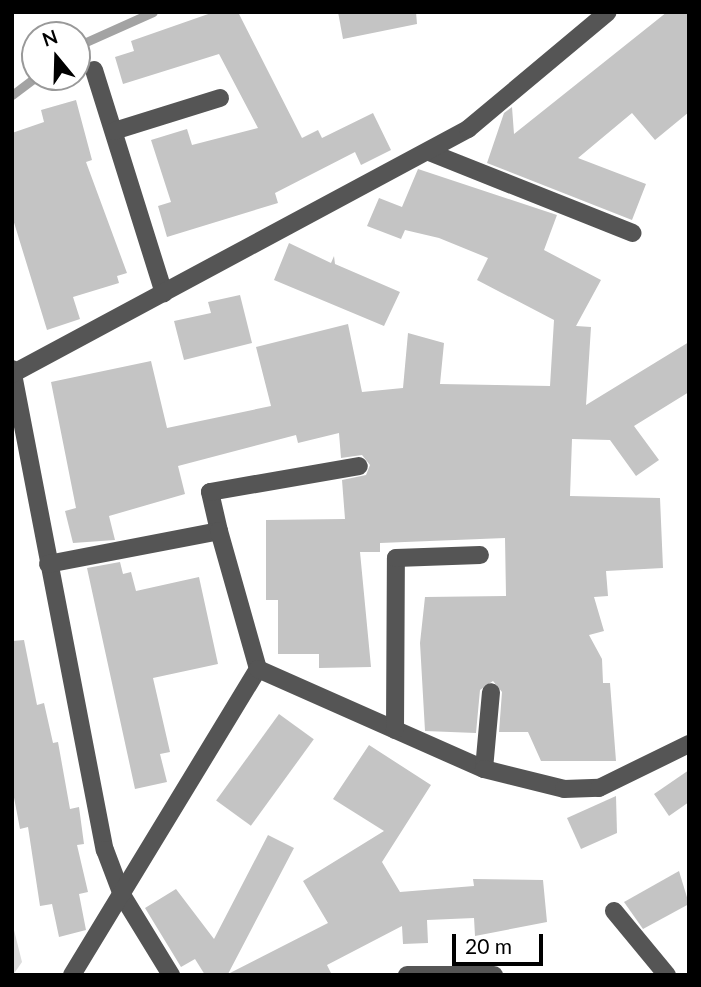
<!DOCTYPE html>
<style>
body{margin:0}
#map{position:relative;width:701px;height:987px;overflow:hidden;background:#fff;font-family:Lato,sans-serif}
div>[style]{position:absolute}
.green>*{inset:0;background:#dcdcdc}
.stream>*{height:9px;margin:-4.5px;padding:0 4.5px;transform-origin:4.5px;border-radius:4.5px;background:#a3a3a3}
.building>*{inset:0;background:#c4c4c4;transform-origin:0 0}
.minor>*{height:18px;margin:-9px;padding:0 9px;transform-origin:9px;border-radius:9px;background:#555}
span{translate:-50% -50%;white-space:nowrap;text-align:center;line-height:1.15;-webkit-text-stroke:5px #fff;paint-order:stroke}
.frame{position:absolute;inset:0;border:14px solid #000;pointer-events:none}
.north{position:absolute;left:21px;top:21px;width:70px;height:70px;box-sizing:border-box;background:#fff;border:2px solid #999;border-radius:50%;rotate:341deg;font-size:19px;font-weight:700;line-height:28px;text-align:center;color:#000}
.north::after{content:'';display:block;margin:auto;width:24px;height:32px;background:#000;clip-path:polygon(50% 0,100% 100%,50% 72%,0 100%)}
.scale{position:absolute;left:452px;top:934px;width:91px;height:32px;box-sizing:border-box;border:4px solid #000;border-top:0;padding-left:9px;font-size:21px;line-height:24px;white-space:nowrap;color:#000;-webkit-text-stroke:5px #fff;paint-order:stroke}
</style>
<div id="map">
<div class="green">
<div style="clip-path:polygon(12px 922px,22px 962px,13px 975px,12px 975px)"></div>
</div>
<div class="stream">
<div style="left:77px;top:46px;width:83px;rotate:-24.1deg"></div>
<div style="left:12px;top:95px;width:30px;rotate:-37deg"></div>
</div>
<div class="building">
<div style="clip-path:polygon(214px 12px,238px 12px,302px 138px,318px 130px,322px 138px,373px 113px,391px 150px,361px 165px,355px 152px,275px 193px,278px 203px,167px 237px,158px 206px,171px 202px,151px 140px,187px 129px,192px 145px,258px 128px,219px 54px,123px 84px,115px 57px,134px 51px,131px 41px)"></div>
<div style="clip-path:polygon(338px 12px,416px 12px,417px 24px,343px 39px)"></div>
<div style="clip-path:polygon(667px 12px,689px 12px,689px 112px,655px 140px,632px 113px,578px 158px,646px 184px,632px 220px,487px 163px,504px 113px,512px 107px,514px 134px)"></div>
<div style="clip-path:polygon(76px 100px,92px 160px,86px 162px,127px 273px,117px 276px,119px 283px,73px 297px,80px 319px,47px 330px,12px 216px,12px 133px,44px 122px,41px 110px)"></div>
<div style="clip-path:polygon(418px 169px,557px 215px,544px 250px,601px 280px,576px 326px,591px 327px,586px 405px,689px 342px,689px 392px,634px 426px,659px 460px,636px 476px,610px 440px,572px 439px,570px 496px,660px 498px,663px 568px,606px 571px,608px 596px,594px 597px,604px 631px,589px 635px,602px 659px,603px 683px,610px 683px,616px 761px,541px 761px,528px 732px,499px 732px,502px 692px,493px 681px,480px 690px,476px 733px,425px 731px,420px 643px,425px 597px,506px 596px,505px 538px,380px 543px,380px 552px,360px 552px,371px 667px,319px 668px,319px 654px,278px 654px,278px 600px,266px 600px,266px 520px,345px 519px,342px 480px,366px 475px,370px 465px,362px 455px,341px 458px,339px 433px,298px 443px,296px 435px,178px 466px,185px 494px,109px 516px,115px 540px,73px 543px,65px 511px,76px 508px,51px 382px,151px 361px,167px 428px,271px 406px,256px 347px,348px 324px,362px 392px,403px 388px,408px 333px,444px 343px,440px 384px,550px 386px,554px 320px,477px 280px,488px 258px,439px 238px,405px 230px,401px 239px,367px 226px,379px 198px,402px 207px)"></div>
<div style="clip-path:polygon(289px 243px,331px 263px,334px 256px,335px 264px,400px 292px,384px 326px,274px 280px)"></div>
<div style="clip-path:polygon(240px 295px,252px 343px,184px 360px,174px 321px,211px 313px,208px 302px)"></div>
<div style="clip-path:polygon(120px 562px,123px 574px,131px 572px,136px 591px,199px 577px,218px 664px,153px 678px,170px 752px,160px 754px,167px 782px,135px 789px,87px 568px)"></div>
<div style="clip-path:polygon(24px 640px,37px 705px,44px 703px,53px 743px,58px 742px,70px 809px,79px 807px,84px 844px,77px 845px,88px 892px,79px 894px,86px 930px,59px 937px,52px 904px,40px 906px,28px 827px,20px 829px,12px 787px,12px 641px)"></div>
<div style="left:279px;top:714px;width:43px;height:107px;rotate:36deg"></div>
<div style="clip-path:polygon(369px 745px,431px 785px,382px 862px,400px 892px,474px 886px,473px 879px,543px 880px,547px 922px,475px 936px,474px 918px,427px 920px,428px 943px,403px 944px,402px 926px,327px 965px,332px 975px,205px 975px,195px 959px,181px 967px,145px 908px,176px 889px,214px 939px,268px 835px,294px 848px,228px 974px,328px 923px,303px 881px,384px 831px,333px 799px)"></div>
<div style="clip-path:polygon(689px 770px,689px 802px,669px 816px,654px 794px)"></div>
<div style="clip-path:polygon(616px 796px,617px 833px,581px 849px,567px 818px)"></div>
<div style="clip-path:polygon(679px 871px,689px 904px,643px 929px,624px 902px)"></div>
</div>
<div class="minor">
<div style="left:94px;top:70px;width:234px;rotate:72.6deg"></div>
<div style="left:114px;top:131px;width:111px;rotate:-17.3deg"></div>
<div style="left:429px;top:152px;width:219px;rotate:21.7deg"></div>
<div style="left:12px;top:369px;width:490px;rotate:79.1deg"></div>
<div style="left:105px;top:850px;width:48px;rotate:69.3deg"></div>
<div style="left:122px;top:895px;width:94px;rotate:58.5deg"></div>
<div style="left:12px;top:374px;width:518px;rotate:-28.25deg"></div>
<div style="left:468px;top:129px;width:182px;rotate:-39.9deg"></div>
<div style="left:219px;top:531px;width:40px;rotate:-103deg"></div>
<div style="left:210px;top:492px;width:151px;rotate:-9.9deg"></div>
<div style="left:48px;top:564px;width:174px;rotate:-10.9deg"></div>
<div style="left:219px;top:531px;width:143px;rotate:74.2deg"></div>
<div style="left:258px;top:669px;width:358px;rotate:121.3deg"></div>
<div style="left:258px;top:669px;width:247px;rotate:23.9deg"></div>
<div style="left:484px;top:769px;width:77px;rotate:-84.8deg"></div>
<div style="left:395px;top:730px;width:172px;rotate:-89.7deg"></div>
<div style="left:396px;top:558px;width:84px;rotate:-2deg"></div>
<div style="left:484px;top:769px;width:82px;rotate:14deg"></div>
<div style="left:564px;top:789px;width:35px;rotate:-2deg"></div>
<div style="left:599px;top:788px;width:100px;rotate:-26.1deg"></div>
<div style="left:614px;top:911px;width:83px;rotate:50.4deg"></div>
<div style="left:407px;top:975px;width:87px"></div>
</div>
<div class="frame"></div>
<div class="north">N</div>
<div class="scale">20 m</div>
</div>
